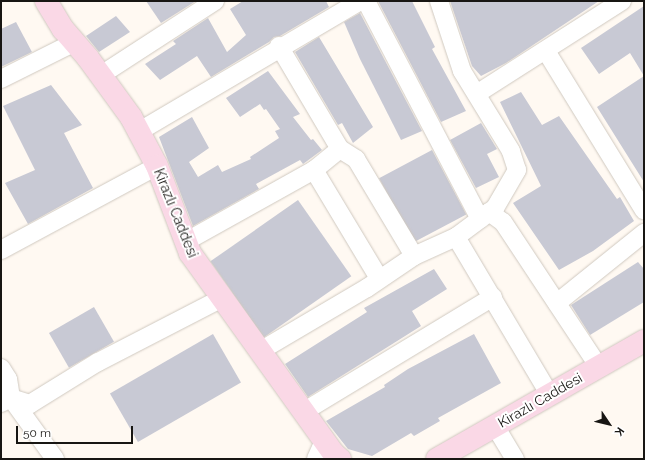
<!DOCTYPE html>
<meta charset="utf-8">
<style>
body{margin:0}
#map{position:relative;width:645px;height:460px;overflow:hidden;background:#fff9f2;font-family:Raleway,sans-serif}
div>[style]{position:absolute}
.building>*{inset:0;background:#c8c9d4;transform-origin:0 0}
.roads{filter:drop-shadow(0 0 1px #d0c9c0) drop-shadow(0 0 1px #d0c9c0)}
.minor>*{height:18px;margin:-9px;padding:0 9px;transform-origin:9px;border-radius:9px;background:#fff}
.major>*{height:22px;margin:-11px;padding:0 11px;transform-origin:11px;border-radius:11px;background:#fad8e6}
span{translate:-50% -50%;white-space:nowrap;text-align:center;line-height:1.15;-webkit-text-stroke:4px #fff;paint-order:stroke}
.street-label{font-size:14px;color:#181613}
.frame{position:absolute;inset:0;border:2px solid #181613;pointer-events:none}
.north{position:absolute;left:589px;top:404px;width:40px;height:40px;-webkit-text-stroke:3px #fff;paint-order:stroke;rotate:125deg;font-size:11px;font-weight:700;line-height:16px;text-align:center;color:#181613}
.north::after{content:'';display:block;margin:auto;width:14px;height:18px;background:#181613;clip-path:polygon(50% 0,100% 100%,50% 72%,0 100%)}
.scale{position:absolute;left:16px;top:426px;width:117px;height:18px;box-sizing:border-box;border:2px solid #181613;border-top:0;padding-left:5px;font-size:12px;line-height:14px;white-space:nowrap;color:#181613;-webkit-text-stroke:3px #fff;paint-order:stroke}
</style>
<div id="map">
<div class="building">
<div style="clip-path:polygon(146px 1px,196px 1px,161px 23px)"></div>
<div style="clip-path:polygon(243px 1px,326px 1px,329px 7px,280px 36px,274px 37px,269px 42px,211px 77px,197px 56px,160px 80px,145px 64px,176px 44px,173px 41px,208px 18px,227px 52px,246px 35px,230px 9px)"></div>
<div style="clip-path:polygon(378px 1px,412px 1px,435px 47px,432px 49px,466px 111px,441px 122px)"></div>
<div style="clip-path:polygon(450px 1px,599px 1px,506px 63px,481px 76px,472px 66px)"></div>
<div style="clip-path:polygon(644px 6px,644px 182px,597px 107px,644px 76px,630px 53px,599px 74px,581px 48px)"></div>
<div style="clip-path:polygon(360px 13px,422px 131px,401px 140px,360px 59px,344px 22px)"></div>
<div style="clip-path:polygon(116px 16px,130px 32px,99px 52px,86px 36px)"></div>
<div style="clip-path:polygon(16px 22px,32px 52px,1px 67px,1px 29px)"></div>
<div style="clip-path:polygon(319px 37px,373px 127px,353px 143px,342px 123px,338px 125px,295px 52px)"></div>
<div style="clip-path:polygon(268px 71px,300px 114px,293px 117px,311px 140px,313px 139px,322px 150px,303px 164px,300px 160px,256px 184px,259px 189px,193px 226px,159px 137px,192px 117px,209px 148px,189px 162px,198px 177px,218px 165px,222px 172px,251px 159px,250px 157px,279px 138px,275px 131px,280px 129px,266px 109px,264px 110px,260px 104px,240px 117px,226px 98px)"></div>
<div style="clip-path:polygon(51px 85px,82px 125px,64px 133px,93px 188px,28px 224px,5px 183px,35px 170px,3px 106px)"></div>
<div style="clip-path:polygon(521px 92px,542px 125px,559px 116px,617px 199px,620px 197px,634px 221px,593px 251px,559px 270px,513px 203px,541px 186px,500px 102px)"></div>
<div style="clip-path:polygon(481px 123px,497px 149px,487px 154px,499px 177px,476px 188px,450px 140px)"></div>
<div style="left:432px;top:150px;width:73px;height:60px;rotate:62deg"></div>
<div style="left:298px;top:200px;width:93px;height:107px;rotate:55deg"></div>
<div style="clip-path:polygon(638px 262px,644px 269px,644px 302px,590px 335px,571px 305px)"></div>
<div style="clip-path:polygon(434px 269px,447px 289px,412px 311px,421px 326px,308px 397px,285px 364px,367px 312px,364px 308px)"></div>
<div style="left:94px;top:307px;width:40px;height:52px;rotate:60deg"></div>
<div style="left:213px;top:334px;width:56px;height:119px;rotate:60deg"></div>
<div style="clip-path:polygon(474px 334px,501px 383px,438px 418px,440px 421px,414px 436px,411px 433px,372px 456px,348px 449px,326px 421px,385px 387px,384px 385px,408px 369px)"></div>
</div>
<div class="roads">
<div class="minor">
<div style="left:366px;top:1px;width:246px;rotate:62.4deg"></div>
<div style="left:279px;top:46px;width:120px;rotate:59.4deg"></div>
<div style="left:340px;top:149px;width:19px;rotate:32deg"></div>
<div style="left:356px;top:159px;width:113px;rotate:59.1deg"></div>
<div style="left:546px;top:51px;width:187px;rotate:58.4deg"></div>
<div style="left:101px;top:75px;width:136px;rotate:-33deg"></div>
<div style="left:1px;top:79px;width:83px;rotate:-26.6deg"></div>
<div style="left:478px;top:93px;width:171px;rotate:-32.6deg"></div>
<div style="left:138px;top:132px;width:258px;rotate:-30.5deg"></div>
<div style="left:314px;top:170px;width:126px;rotate:59deg"></div>
<div style="left:489px;top:212px;width:17px;rotate:36deg"></div>
<div style="left:503px;top:222px;width:174px;rotate:56.5deg"></div>
<div style="left:456px;top:237px;width:184px;rotate:59.3deg"></div>
<div style="left:185px;top:242px;width:148px;rotate:-29.2deg"></div>
<div style="left:314px;top:170px;width:33px;rotate:-39deg"></div>
<div style="left:1px;top:250px;width:177px;rotate:-28.3deg"></div>
<div style="left:557px;top:303px;width:112px;rotate:-38.8deg"></div>
<div style="left:260px;top:351px;width:124px;rotate:-30.5deg"></div>
<div style="left:367px;top:288px;width:57px;rotate:-34.2deg"></div>
<div style="left:414px;top:256px;width:46px;rotate:-24.3deg"></div>
<div style="left:456px;top:237px;width:49px;rotate:-36.6deg"></div>
<div style="left:495px;top:208px;width:44px;rotate:-59.9deg"></div>
<div style="left:517px;top:170px;width:20px;rotate:-108deg"></div>
<div style="left:511px;top:151px;width:94px;rotate:-121.5deg"></div>
<div style="left:462px;top:71px;width:74px;rotate:-108.2deg"></div>
<div style="left:1px;top:368px;width:13px;rotate:58deg"></div>
<div style="left:8px;top:379px;width:19px;rotate:81deg"></div>
<div style="left:11px;top:398px;width:75px;rotate:54.2deg"></div>
<div style="left:1px;top:403px;width:11px;rotate:-27deg"></div>
<div style="left:11px;top:398px;width:20px;rotate:18deg"></div>
<div style="left:30px;top:404px;width:80px;rotate:-31.7deg"></div>
<div style="left:98px;top:362px;width:140px;rotate:-27.3deg"></div>
<div style="left:303px;top:412px;width:222px;rotate:-31.2deg"></div>
<div style="left:495px;top:426px;width:39px;rotate:59deg"></div>
<div style="left:316px;top:459px;width:20px;rotate:-66deg"></div>
</div>
<div class="major">
<div style="left:46px;top:1px;width:33px;rotate:59deg"></div>
<div style="left:63px;top:29px;width:38px;rotate:49deg"></div>
<div style="left:88px;top:58px;width:73px;rotate:53.9deg"></div>
<div style="left:131px;top:117px;width:55px;rotate:62deg"></div>
<div style="left:157px;top:166px;width:93px;rotate:69.2deg"></div>
<div style="left:190px;top:253px;width:247px;rotate:54.4deg"></div>
<div style="left:334px;top:454px;width:8px;rotate:40deg"></div>
<div style="left:437px;top:459px;width:238px;rotate:-29.7deg"></div>
</div>
</div>
<div class="street-label">
<span style="left:176px;top:213px;rotate:68deg">Kirazlı Caddesi</span>
<span style="left:540px;top:400px;rotate:-30deg">Kirazlı Caddesi</span>
</div>
<div class="frame"></div>
<div class="north">K</div>
<div class="scale">50 m</div>
</div>
